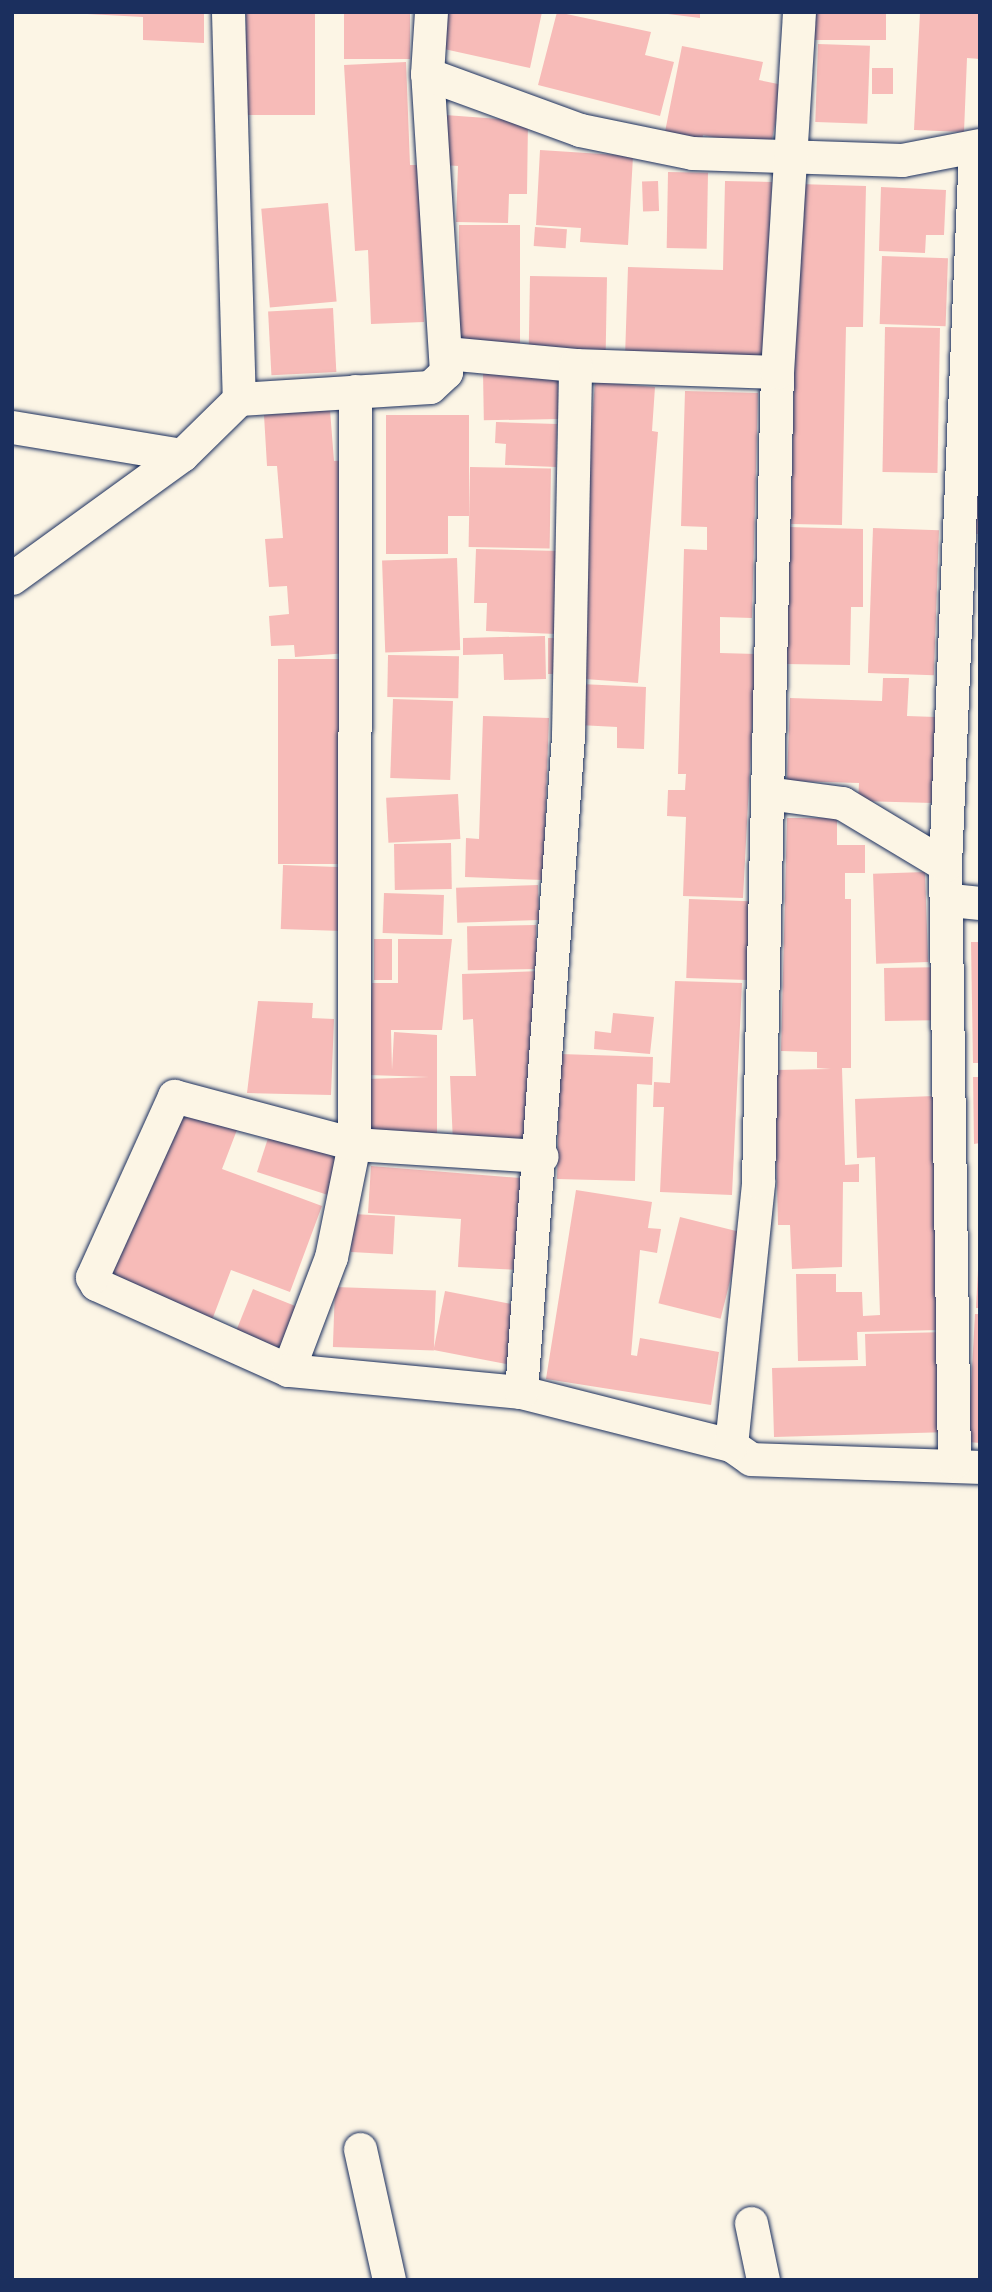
<!DOCTYPE html>
<style>
body{margin:0}
#map{position:relative;width:992px;height:2292px;overflow:hidden;background:#fcf5e5;font-family:Pangolin,sans-serif}
div>[style]{position:absolute}
.building>*{inset:0;background:#f7bbb8;transform-origin:0 0}
.roads{filter:drop-shadow(0 0 2px #1b2f5e) drop-shadow(0 0 2px #1b2f5e)}
.street>*{height:33px;margin:-16.5px;padding:0 16.5px;transform-origin:16.5px;border-radius:16.5px;background:#fcf5e5}
span{translate:-50% -50%;white-space:nowrap;text-align:center;line-height:1.15;-webkit-text-stroke:5px #fcf5e5;paint-order:stroke}
.frame{position:absolute;inset:0;border:14px solid #1b2f5e;pointer-events:none}
</style>
<div id="map">
<div class="building">
<div style="clip-path:polygon(204px 12px,204px 43px,143px 40px,143px 17px,87px 14px)"></div>
<div style="left:246px;top:12px;width:69px;height:103px"></div>
<div style="left:344px;top:12px;width:66px;height:47px"></div>
<div style="clip-path:polygon(442px 12px,542px 12px,530px 68px,435px 47px)"></div>
<div style="clip-path:polygon(557px 12px,651px 32px,645px 55px,674px 62px,660px 116px,538px 85px)"></div>
<div style="clip-path:polygon(652px 12px,700px 12px,700px 18px)"></div>
<div style="left:814px;top:12px;width:72px;height:28px"></div>
<div style="clip-path:polygon(920px 12px,980px 12px,980px 59px,967px 58px,964px 132px,914px 130px)"></div>
<div style="left:818px;top:44px;width:52px;height:78px;rotate:2deg"></div>
<div style="clip-path:polygon(682px 46px,763px 62px,759px 80px,783px 85px,770px 149px,703px 135px,701px 144px,664px 137px)"></div>
<div style="clip-path:polygon(406px 62px,410px 165px,419px 165px,424px 322px,371px 324px,368px 250px,355px 251px,344px 65px)"></div>
<div style="left:872px;top:68px;width:21px;height:26px"></div>
<div style="clip-path:polygon(445px 115px,528px 121px,527px 194px,509px 194px,508px 223px,456px 222px,458px 166px,444px 165px)"></div>
<div style="clip-path:polygon(540px 150px,633px 156px,628px 245px,580px 242px,581px 228px,536px 225px)"></div>
<div style="left:668px;top:172px;width:40px;height:76px;rotate:1deg"></div>
<div style="left:658px;top:181px;width:30px;height:16px;rotate:88deg"></div>
<div style="clip-path:polygon(725px 181px,772px 182px,763px 360px,625px 357px,628px 267px,723px 270px)"></div>
<div style="clip-path:polygon(798px 184px,866px 186px,863px 327px,846px 327px,842px 525px,791px 524px)"></div>
<div style="clip-path:polygon(881px 187px,946px 190px,944px 235px,926px 235px,925px 253px,879px 251px)"></div>
<div style="left:328px;top:203px;width:99px;height:67px;rotate:85deg"></div>
<div style="left:459px;top:225px;width:61px;height:118px"></div>
<div style="left:535px;top:227px;width:32px;height:19px;rotate:4deg"></div>
<div style="left:882px;top:256px;width:66px;height:68px;rotate:2deg"></div>
<div style="left:530px;top:276px;width:77px;height:82px;rotate:1deg"></div>
<div style="left:333px;top:308px;width:64px;height:65px;rotate:87deg"></div>
<div style="left:885px;top:327px;width:55px;height:145px;rotate:1deg"></div>
<div style="left:558px;top:371px;width:48px;height:75px;rotate:89deg"></div>
<div style="clip-path:polygon(595px 382px,655px 387px,652px 431px,658px 432px,638px 683px,572px 678px)"></div>
<div style="clip-path:polygon(685px 391px,758px 393px,752px 618px,720px 617px,720px 653px,756px 654px,743px 898px,683px 896px,686px 817px,667px 816px,668px 790px,685px 790px,686px 774px,678px 774px,684px 549px,707px 550px,707px 527px,681px 526px)"></div>
<div style="clip-path:polygon(330px 410px,334px 461px,350px 460px,361px 652px,295px 657px,294px 645px,271px 646px,269px 616px,289px 614px,287px 586px,269px 587px,265px 539px,283px 538px,277px 466px,267px 466px,264px 415px)"></div>
<div style="clip-path:polygon(386px 415px,469px 415px,469px 516px,448px 516px,448px 554px,386px 554px)"></div>
<div style="clip-path:polygon(496px 422px,557px 424px,556px 467px,505px 465px,506px 444px,495px 443px)"></div>
<div style="left:470px;top:467px;width:81px;height:80px;rotate:1deg"></div>
<div style="left:966px;top:469px;width:14px;height:65px"></div>
<div style="clip-path:polygon(788px 527px,863px 529px,863px 607px,851px 607px,850px 665px,785px 664px)"></div>
<div style="left:873px;top:528px;width:66px;height:145px;rotate:2deg"></div>
<div style="clip-path:polygon(476px 549px,559px 551px,556px 634px,486px 631px,487px 603px,474px 603px)"></div>
<div style="left:457px;top:558px;width:92px;height:75px;rotate:88deg"></div>
<div style="clip-path:polygon(545px 636px,546px 679px,504px 680px,503px 654px,463px 655px,463px 638px)"></div>
<div style="left:548px;top:638px;width:15px;height:36px"></div>
<div style="left:388px;top:655px;width:71px;height:42px;rotate:1deg"></div>
<div style="left:278px;top:659px;width:74px;height:205px"></div>
<div style="clip-path:polygon(883px 678px,909px 678px,907px 716px,936px 717px,933px 803px,858px 801px,859px 783px,787px 781px,790px 698px,882px 701px)"></div>
<div style="clip-path:polygon(580px 684px,646px 687px,644px 749px,617px 748px,617px 727px,579px 725px)"></div>
<div style="left:393px;top:699px;width:60px;height:79px;rotate:2deg"></div>
<div style="clip-path:polygon(483px 716px,549px 718px,543px 880px,465px 877px,466px 838px,479px 839px)"></div>
<div style="left:458px;top:794px;width:45px;height:72px;rotate:87deg"></div>
<div style="clip-path:polygon(787px 818px,837px 818px,837px 845px,865px 845px,865px 873px,845px 873px,845px 899px,851px 899px,851px 1068px,842px 1068px,845px 1165px,859px 1164px,859px 1182px,843px 1182px,842px 1267px,792px 1269px,790px 1225px,778px 1225px,774px 1070px,831px 1069px,817px 1068px,817px 1052px,781px 1051px)"></div>
<div style="left:451px;top:843px;width:46px;height:57px;rotate:89deg"></div>
<div style="left:283px;top:865px;width:61px;height:64px;rotate:2deg"></div>
<div style="left:925px;top:872px;width:90px;height:52px;rotate:88deg"></div>
<div style="left:538px;top:885px;width:35px;height:82px;rotate:88deg"></div>
<div style="left:384px;top:893px;width:60px;height:40px;rotate:2deg"></div>
<div style="left:689px;top:899px;width:61px;height:79px;rotate:2deg"></div>
<div style="left:536px;top:925px;width:44px;height:69px;rotate:89deg"></div>
<div style="left:374px;top:939px;width:18px;height:41px"></div>
<div style="clip-path:polygon(398px 939px,452px 939px,442px 1030px,391px 1030px,392px 1070px,394px 1032px,437px 1035px,437px 1137px,368px 1140px,366px 1079px,429px 1077px,368px 1075px,372px 983px,398px 983px)"></div>
<div style="clip-path:polygon(971px 942px,980px 942px,980px 1063px,973px 1063px)"></div>
<div style="left:948px;top:967px;width:53px;height:64px;rotate:89deg"></div>
<div style="clip-path:polygon(541px 971px,540px 1140px,453px 1143px,450px 1076px,476px 1076px,473px 1019px,463px 1020px,462px 974px)"></div>
<div style="clip-path:polygon(675px 981px,742px 983px,732px 1195px,660px 1192px,664px 1107px,653px 1107px,654px 1082px,670px 1083px)"></div>
<div style="clip-path:polygon(258px 1001px,313px 1003px,312px 1018px,334px 1019px,331px 1095px,247px 1093px)"></div>
<div style="clip-path:polygon(613px 1013px,654px 1017px,650px 1054px,594px 1049px,595px 1031px,611px 1033px)"></div>
<div style="clip-path:polygon(560px 1054px,653px 1057px,652px 1085px,637px 1084px,635px 1181px,557px 1179px)"></div>
<div style="clip-path:polygon(973px 1077px,980px 1077px,980px 1143px,974px 1144px)"></div>
<div style="clip-path:polygon(934px 1096px,939px 1330px,857px 1332px,858px 1360px,798px 1361px,796px 1274px,836px 1274px,836px 1292px,862px 1292px,863px 1316px,880px 1315px,875px 1157px,857px 1158px,855px 1099px)"></div>
<div style="clip-path:polygon(173px 1098px,240px 1122px,222px 1169px,322px 1206px,290px 1292px,231px 1270px,212px 1320px,104px 1280px)"></div>
<div style="left:270px;top:1132px;width:77px;height:42px;rotate:18deg"></div>
<div style="clip-path:polygon(371px 1166px,533px 1179px,521px 1270px,458px 1267px,461px 1219px,368px 1213px)"></div>
<div style="clip-path:polygon(576px 1190px,652px 1202px,648px 1228px,661px 1229px,657px 1253px,640px 1250px,631px 1355px,637px 1356px,640px 1338px,719px 1352px,711px 1405px,546px 1379px)"></div>
<div style="left:353px;top:1214px;width:42px;height:38px;rotate:3deg"></div>
<div style="left:680px;top:1217px;width:64px;height:89px;rotate:14deg"></div>
<div style="clip-path:polygon(978px 1270px,980px 1270px,980px 1308px,976px 1308px)"></div>
<div style="left:335px;top:1287px;width:101px;height:60px;rotate:2deg"></div>
<div style="left:253px;top:1289px;width:51px;height:46px;rotate:22deg"></div>
<div style="left:445px;top:1291px;width:78px;height:60px;rotate:11deg"></div>
<div style="clip-path:polygon(975px 1314px,980px 1314px,980px 1443px,968px 1442px)"></div>
<div style="clip-path:polygon(948px 1332px,950px 1432px,774px 1437px,772px 1368px,866px 1366px,865px 1334px)"></div>
</div>
<div class="roads">
<div class="street">
<div style="left:228px;top:12px;width:387px;rotate:88.4deg"></div>
<div style="left:239px;top:399px;width:191px;rotate:-3.6deg"></div>
<div style="left:430px;top:387px;width:22px;rotate:-43deg"></div>
<div style="left:446px;top:372px;width:299px;rotate:-93.6deg"></div>
<div style="left:427px;top:74px;width:62px;rotate:-86.3deg"></div>
<div style="left:427px;top:74px;width:163px;rotate:20.1deg"></div>
<div style="left:580px;top:130px;width:114px;rotate:11.6deg"></div>
<div style="left:692px;top:153px;width:210px;rotate:1.9deg"></div>
<div style="left:902px;top:160px;width:79px;rotate:-10.9deg"></div>
<div style="left:446px;top:353px;width:130px;rotate:5.3deg"></div>
<div style="left:575px;top:365px;width:202px;rotate:2deg"></div>
<div style="left:355px;top:391px;width:753px;rotate:90.08deg"></div>
<div style="left:354px;top:1144px;width:115px;rotate:101.5deg"></div>
<div style="left:331px;top:1257px;width:121px;rotate:110.8deg"></div>
<div style="left:288px;top:1370px;width:210px;rotate:-155.9deg"></div>
<div style="left:96px;top:1284px;width:8px;rotate:-120deg"></div>
<div style="left:92px;top:1277px;width:199px;rotate:-65.6deg"></div>
<div style="left:174px;top:1096px;width:186px;rotate:14.9deg"></div>
<div style="left:354px;top:1144px;width:188px;rotate:3.7deg"></div>
<div style="left:12px;top:427px;width:172px;rotate:9.4deg"></div>
<div style="left:12px;top:578px;width:210px;rotate:-35.9deg"></div>
<div style="left:182px;top:455px;width:80px;rotate:-44.5deg"></div>
<div style="left:767px;top:793px;width:76px;rotate:7.6deg"></div>
<div style="left:842px;top:803px;width:120px;rotate:31deg"></div>
<div style="left:951px;top:900px;width:29px;rotate:6deg"></div>
<div style="left:288px;top:1370px;width:234px;rotate:5.4deg"></div>
<div style="left:521px;top:1392px;width:217px;rotate:14.2deg"></div>
<div style="left:731px;top:1445px;width:24px;rotate:35deg"></div>
<div style="left:751px;top:1459px;width:229px;rotate:2deg"></div>
<div style="left:521px;top:1392px;width:658px;rotate:-85.9deg"></div>
<div style="left:568px;top:736px;width:371px;rotate:-88.9deg"></div>
<div style="left:731px;top:1445px;width:264px;rotate:-84.1deg"></div>
<div style="left:758px;top:1182px;width:810px;rotate:-88.66deg"></div>
<div style="left:777px;top:372px;width:361px;rotate:-86.5deg"></div>
<div style="left:954px;top:1462px;width:597px;rotate:-90.86deg"></div>
<div style="left:945px;top:865px;width:717px;rotate:-87.6deg"></div>
<div style="left:360px;top:2149px;width:134px;rotate:77.5deg"></div>
<div style="left:751px;top:2223px;width:58px;rotate:78.1deg"></div>
</div>
</div>
<div class="frame"></div>
</div>
